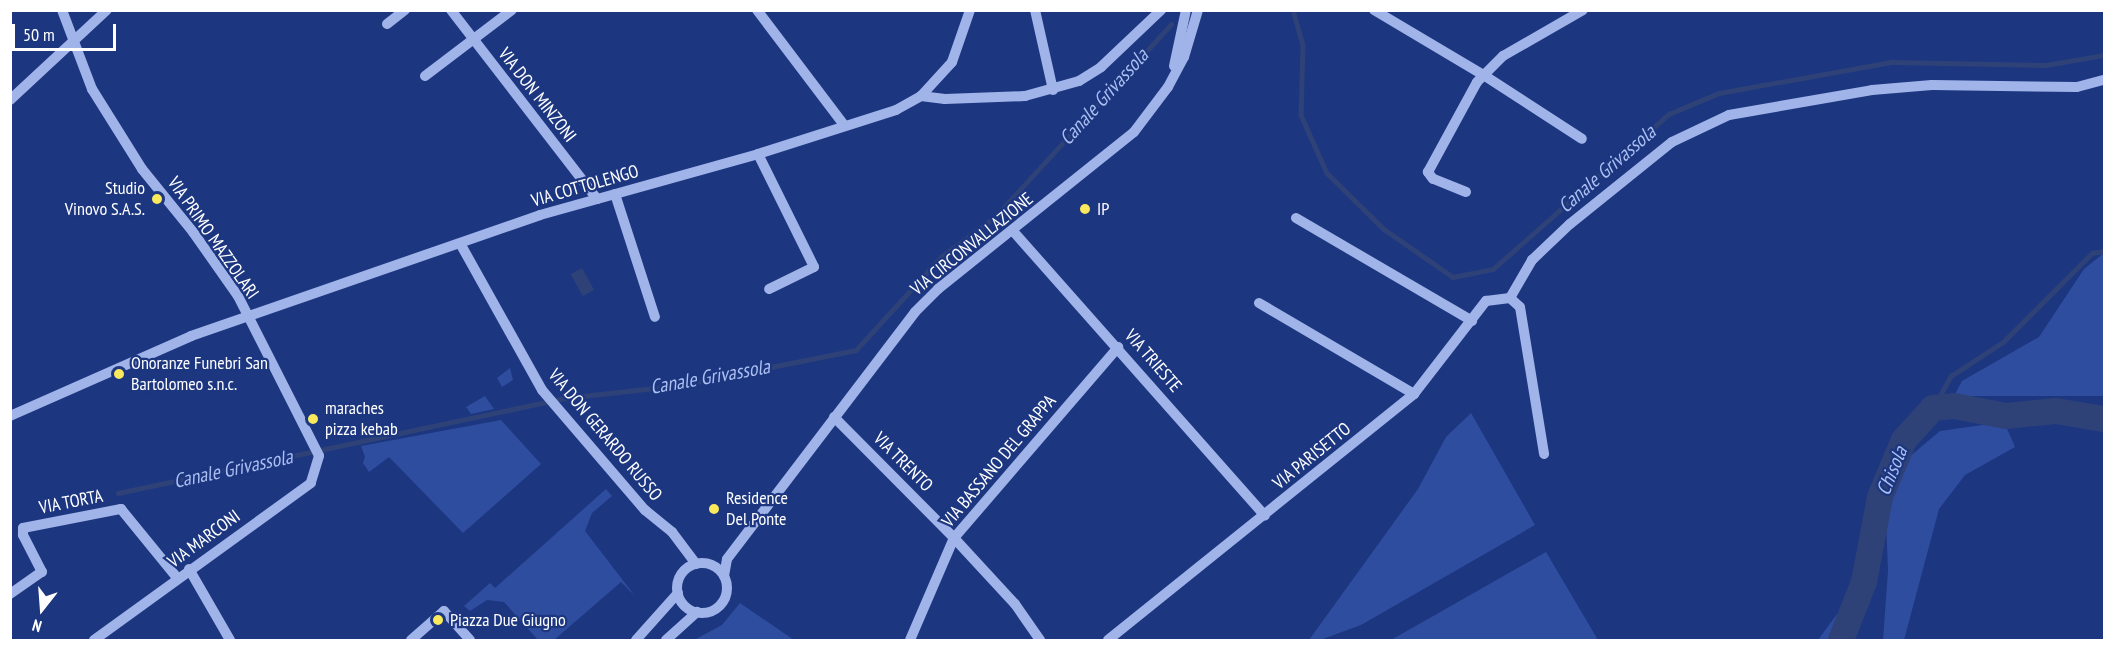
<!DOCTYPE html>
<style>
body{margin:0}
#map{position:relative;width:2115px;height:651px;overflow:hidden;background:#1c3680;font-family:"PT Sans Narrow",sans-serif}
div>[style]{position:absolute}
.green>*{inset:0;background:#2f4d9f}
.water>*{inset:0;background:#2e4278;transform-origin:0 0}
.stream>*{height:4.5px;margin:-2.25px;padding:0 2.25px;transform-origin:2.25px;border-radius:2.25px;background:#2e4278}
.river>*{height:26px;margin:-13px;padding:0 13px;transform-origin:13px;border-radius:13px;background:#2e4278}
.minor>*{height:10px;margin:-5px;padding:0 5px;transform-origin:5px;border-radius:5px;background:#a0b4e9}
.minor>.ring{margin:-5px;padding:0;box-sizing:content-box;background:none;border:10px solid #a0b4e9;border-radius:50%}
.dots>*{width:16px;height:16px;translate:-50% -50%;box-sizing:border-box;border:3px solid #1c3680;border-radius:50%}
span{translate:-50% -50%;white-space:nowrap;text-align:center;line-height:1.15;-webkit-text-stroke:4.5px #1c3680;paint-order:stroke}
.street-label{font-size:18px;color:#fff}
.poi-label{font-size:18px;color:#fff}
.right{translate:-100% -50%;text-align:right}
.left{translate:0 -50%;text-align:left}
.water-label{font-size:20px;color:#abbff1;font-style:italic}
.frame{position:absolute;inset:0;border:12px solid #fff;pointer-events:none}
.north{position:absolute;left:12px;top:579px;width:60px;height:60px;-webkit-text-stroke:4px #1c3680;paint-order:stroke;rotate:197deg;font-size:16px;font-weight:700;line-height:24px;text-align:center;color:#fff}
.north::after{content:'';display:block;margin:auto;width:21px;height:27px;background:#fff;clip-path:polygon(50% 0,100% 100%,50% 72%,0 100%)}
.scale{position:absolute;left:12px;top:24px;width:104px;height:27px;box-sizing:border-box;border:3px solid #fff;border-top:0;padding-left:8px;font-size:18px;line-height:21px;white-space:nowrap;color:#fff;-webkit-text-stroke:4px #1c3680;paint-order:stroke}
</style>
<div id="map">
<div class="green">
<div style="clip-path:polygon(2104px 253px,2104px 396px,1954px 396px,1962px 381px,2039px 337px,2084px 269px)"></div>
<div style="clip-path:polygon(510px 368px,513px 380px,502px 387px,497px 378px)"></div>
<div style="clip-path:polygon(485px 396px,494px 409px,471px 414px,466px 407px)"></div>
<div style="clip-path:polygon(1471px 413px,1535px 525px,1361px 625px,1320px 640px,1309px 640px,1418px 489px,1446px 437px)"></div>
<div style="clip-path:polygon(501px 420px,541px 464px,463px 533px,389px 457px,369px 472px,363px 463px,365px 457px,361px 446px)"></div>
<div style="clip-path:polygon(2004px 422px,2015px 447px,1965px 475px,1939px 509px,1904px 640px,1883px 640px,1888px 571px,1886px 519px,1902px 463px,1940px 431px)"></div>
<div style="clip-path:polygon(606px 489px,612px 496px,592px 513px,585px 531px,635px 596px,621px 582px,554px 640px,538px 640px,504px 602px,487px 600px,470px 611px,464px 606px,490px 583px,495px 588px)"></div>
<div style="clip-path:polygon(1546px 552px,1598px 640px,1391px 640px)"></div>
<div style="clip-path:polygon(740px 603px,794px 640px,694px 640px,722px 625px)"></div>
<div style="clip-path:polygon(1837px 614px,1834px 640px,1818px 640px)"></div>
</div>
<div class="water">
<div style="left:582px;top:268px;width:25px;height:13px;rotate:61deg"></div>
</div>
<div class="stream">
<div style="left:1293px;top:10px;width:36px;rotate:74deg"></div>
<div style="left:1303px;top:45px;width:70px;rotate:91.6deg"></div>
<div style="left:1301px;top:115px;width:64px;rotate:65.9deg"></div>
<div style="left:1327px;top:173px;width:80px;rotate:44.5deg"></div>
<div style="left:1384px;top:229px;width:84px;rotate:34.8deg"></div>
<div style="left:1453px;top:277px;width:41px;rotate:-11.3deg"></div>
<div style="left:1493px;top:269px;width:235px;rotate:-41.4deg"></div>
<div style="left:1669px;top:114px;width:54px;rotate:-22.8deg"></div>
<div style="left:1719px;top:93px;width:176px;rotate:-10.2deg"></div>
<div style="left:1892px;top:62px;width:154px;rotate:1.1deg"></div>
<div style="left:2046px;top:65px;width:59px;rotate:-9.8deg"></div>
<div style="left:1933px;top:408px;width:37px;rotate:-61deg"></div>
<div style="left:1951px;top:376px;width:62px;rotate:-33.2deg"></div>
<div style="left:2003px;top:342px;width:126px;rotate:-45deg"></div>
<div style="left:2092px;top:253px;width:12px;rotate:-9deg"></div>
<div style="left:118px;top:493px;width:457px;rotate:-12deg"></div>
<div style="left:565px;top:398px;width:117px;rotate:-6.4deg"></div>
<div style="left:681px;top:385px;width:178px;rotate:-11.3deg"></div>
<div style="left:856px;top:350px;width:126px;rotate:-47.6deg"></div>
<div style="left:941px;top:257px;width:67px;rotate:-36.5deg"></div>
<div style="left:995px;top:217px;width:261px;rotate:-47.6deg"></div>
</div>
<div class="river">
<div style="left:1841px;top:640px;width:62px;rotate:-68.4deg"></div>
<div style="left:1864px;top:582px;width:86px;rotate:-79.3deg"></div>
<div style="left:1880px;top:497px;width:62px;rotate:-67.2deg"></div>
<div style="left:1904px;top:440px;width:43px;rotate:-47.8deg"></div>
<div style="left:1933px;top:408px;width:21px;rotate:-5deg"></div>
<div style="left:1954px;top:406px;width:53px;rotate:10.9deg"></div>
<div style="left:2006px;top:416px;width:50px;rotate:-5.7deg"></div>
<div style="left:2056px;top:411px;width:49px;rotate:9.5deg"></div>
</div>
<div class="minor">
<div style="left:62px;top:10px;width:85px;rotate:69.2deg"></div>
<div style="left:92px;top:89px;width:94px;rotate:58deg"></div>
<div style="left:142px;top:169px;width:81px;rotate:51deg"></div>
<div style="left:193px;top:232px;width:78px;rotate:54.9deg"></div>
<div style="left:238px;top:296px;width:179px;rotate:63.1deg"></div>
<div style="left:319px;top:456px;width:28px;rotate:107deg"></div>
<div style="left:311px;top:483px;width:268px;rotate:144.1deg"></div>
<div style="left:451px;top:10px;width:239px;rotate:52.3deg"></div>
<div style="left:757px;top:10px;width:144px;rotate:52.9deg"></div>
<div style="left:1035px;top:10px;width:82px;rotate:77.3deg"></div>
<div style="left:1374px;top:10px;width:126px;rotate:30.7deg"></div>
<div style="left:1482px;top:74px;width:119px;rotate:33deg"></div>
<div style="left:387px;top:24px;width:23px;rotate:-38deg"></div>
<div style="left:1174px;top:66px;width:57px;rotate:-77.9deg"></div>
<div style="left:425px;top:76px;width:109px;rotate:-37.2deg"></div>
<div style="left:921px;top:96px;width:24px;rotate:7deg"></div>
<div style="left:945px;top:99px;width:80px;rotate:-2.1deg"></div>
<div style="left:1025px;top:96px;width:56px;rotate:-15.5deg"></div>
<div style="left:1079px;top:81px;width:26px;rotate:-32deg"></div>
<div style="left:1101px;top:67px;width:83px;rotate:-43.5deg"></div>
<div style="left:10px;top:100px;width:132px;rotate:-42.9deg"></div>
<div style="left:758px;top:154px;width:126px;rotate:63.6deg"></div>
<div style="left:814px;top:267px;width:50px;rotate:153.9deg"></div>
<div style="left:1466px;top:192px;width:35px;rotate:-158deg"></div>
<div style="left:1433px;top:179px;width:9px;rotate:-126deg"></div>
<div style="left:1428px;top:172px;width:102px;rotate:-61.4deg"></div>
<div style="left:1477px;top:82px;width:37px;rotate:-45deg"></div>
<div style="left:1503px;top:56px;width:92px;rotate:-29.9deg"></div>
<div style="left:615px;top:194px;width:129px;rotate:72deg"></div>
<div style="left:1296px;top:218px;width:204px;rotate:30.3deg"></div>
<div style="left:1013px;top:231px;width:380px;rotate:48.5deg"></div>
<div style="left:461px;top:245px;width:166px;rotate:60.8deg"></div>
<div style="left:542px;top:390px;width:158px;rotate:49.4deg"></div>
<div style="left:645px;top:510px;width:35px;rotate:39deg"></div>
<div style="left:672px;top:532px;width:40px;rotate:53deg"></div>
<div style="left:1510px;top:298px;width:44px;rotate:-59.9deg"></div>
<div style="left:1532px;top:260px;width:52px;rotate:-43.5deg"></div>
<div style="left:1570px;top:224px;width:131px;rotate:-38.8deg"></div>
<div style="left:1672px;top:142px;width:63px;rotate:-25.3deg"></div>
<div style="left:1729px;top:115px;width:145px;rotate:-9.9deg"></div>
<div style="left:1872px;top:90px;width:60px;rotate:-4.8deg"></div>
<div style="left:1932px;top:85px;width:145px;rotate:0.8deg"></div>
<div style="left:2077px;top:87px;width:27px;rotate:-15deg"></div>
<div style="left:1259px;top:303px;width:180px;rotate:30.4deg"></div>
<div style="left:10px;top:416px;width:198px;rotate:-23.8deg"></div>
<div style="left:191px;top:336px;width:369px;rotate:-19.1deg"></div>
<div style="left:540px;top:215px;width:226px;rotate:-15.6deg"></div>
<div style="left:758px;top:154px;width:145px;rotate:-17.7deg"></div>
<div style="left:896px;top:110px;width:29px;rotate:-29deg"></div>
<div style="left:921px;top:96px;width:46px;rotate:-47.6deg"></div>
<div style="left:952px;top:62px;width:55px;rotate:-70.9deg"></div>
<div style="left:834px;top:417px;width:170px;rotate:45.2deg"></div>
<div style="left:954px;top:538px;width:90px;rotate:47.3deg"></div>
<div style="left:1015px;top:604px;width:44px;rotate:55.2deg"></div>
<div class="ring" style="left:677px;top:563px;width:40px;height:40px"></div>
<div style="left:189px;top:569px;width:82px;rotate:60deg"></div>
<div style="left:724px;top:576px;width:17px;rotate:-80deg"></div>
<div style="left:727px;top:559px;width:310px;rotate:-52.7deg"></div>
<div style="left:915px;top:312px;width:33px;rotate:-45deg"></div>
<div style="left:938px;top:289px;width:251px;rotate:-38.7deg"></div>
<div style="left:1134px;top:132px;width:56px;rotate:-52.9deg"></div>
<div style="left:1168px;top:87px;width:34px;rotate:-62deg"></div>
<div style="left:1184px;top:57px;width:49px;rotate:-73.4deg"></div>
<div style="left:10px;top:594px;width:39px;rotate:-35deg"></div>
<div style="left:42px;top:572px;width:42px;rotate:-117.2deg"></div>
<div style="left:23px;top:535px;width:7px;rotate:-90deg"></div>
<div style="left:23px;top:528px;width:100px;rotate:-11deg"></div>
<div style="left:121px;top:509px;width:90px;rotate:50.8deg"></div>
<div style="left:411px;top:640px;width:44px;rotate:-41.3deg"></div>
<div style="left:444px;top:611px;width:39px;rotate:48deg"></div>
<div style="left:636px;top:640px;width:63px;rotate:-48.2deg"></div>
<div style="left:666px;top:640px;width:42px;rotate:-42.1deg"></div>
<div style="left:910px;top:640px;width:111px;rotate:-66.7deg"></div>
<div style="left:954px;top:538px;width:252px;rotate:-49.3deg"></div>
<div style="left:1108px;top:640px;width:393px;rotate:-38.8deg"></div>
<div style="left:1414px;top:394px;width:118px;rotate:-52.3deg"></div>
<div style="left:1486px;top:301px;width:24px;rotate:-7deg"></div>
<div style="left:1510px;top:298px;width:13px;rotate:42deg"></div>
<div style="left:1520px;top:307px;width:149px;rotate:80.7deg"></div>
</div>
<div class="dots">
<div style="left:157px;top:199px;background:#fae85d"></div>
<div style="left:1085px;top:209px;background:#fae85d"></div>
<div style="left:119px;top:374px;background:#fae85d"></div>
<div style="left:313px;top:419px;background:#fae85d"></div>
<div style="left:714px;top:509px;background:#fae85d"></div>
<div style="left:438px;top:620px;background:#fae85d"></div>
</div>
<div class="street-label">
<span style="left:537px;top:95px;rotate:52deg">VIA DON MINZONI</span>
<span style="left:585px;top:186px;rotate:-16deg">VIA COTTOLENGO</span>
<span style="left:213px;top:238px;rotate:55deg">VIA PRIMO MAZZOLARI</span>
<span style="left:972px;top:244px;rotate:-39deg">VIA CIRCONVALLAZIONE</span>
<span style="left:1153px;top:361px;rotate:49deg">VIA TRIESTE</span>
<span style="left:605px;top:435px;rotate:50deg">VIA DON GERARDO RUSSO</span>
<span style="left:1312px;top:456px;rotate:-39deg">VIA PARISETTO</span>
<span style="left:999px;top:461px;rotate:-50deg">VIA BASSANO DEL GRAPPA</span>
<span style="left:903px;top:462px;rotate:45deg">VIA TRENTO</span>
<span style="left:71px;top:502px;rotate:-11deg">VIA TORTA</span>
<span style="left:204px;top:539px;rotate:-36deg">VIA MARCONI</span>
</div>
<div class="poi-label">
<span class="right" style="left:145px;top:199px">Studio<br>Vinovo S.A.S.</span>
<span class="left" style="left:1097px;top:209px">IP</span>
<span class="left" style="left:131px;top:374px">Onoranze Funebri San<br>Bartolomeo s.n.c.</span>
<span class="left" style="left:325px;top:419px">maraches<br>pizza kebab</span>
<span class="left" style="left:726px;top:509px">Residence<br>Del Ponte</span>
<span class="left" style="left:450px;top:620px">Piazza Due Giugno</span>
</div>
<div class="water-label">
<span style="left:1104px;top:97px;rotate:-48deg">Canale Grivassola</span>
<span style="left:1607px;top:169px;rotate:-41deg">Canale Grivassola</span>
<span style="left:710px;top:377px;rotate:-10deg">Canale Grivassola</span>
<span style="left:233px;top:469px;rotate:-12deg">Canale Grivassola</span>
<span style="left:1892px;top:471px;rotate:-68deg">Chisola</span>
</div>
<div class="frame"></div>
<div class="north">N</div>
<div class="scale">50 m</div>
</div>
